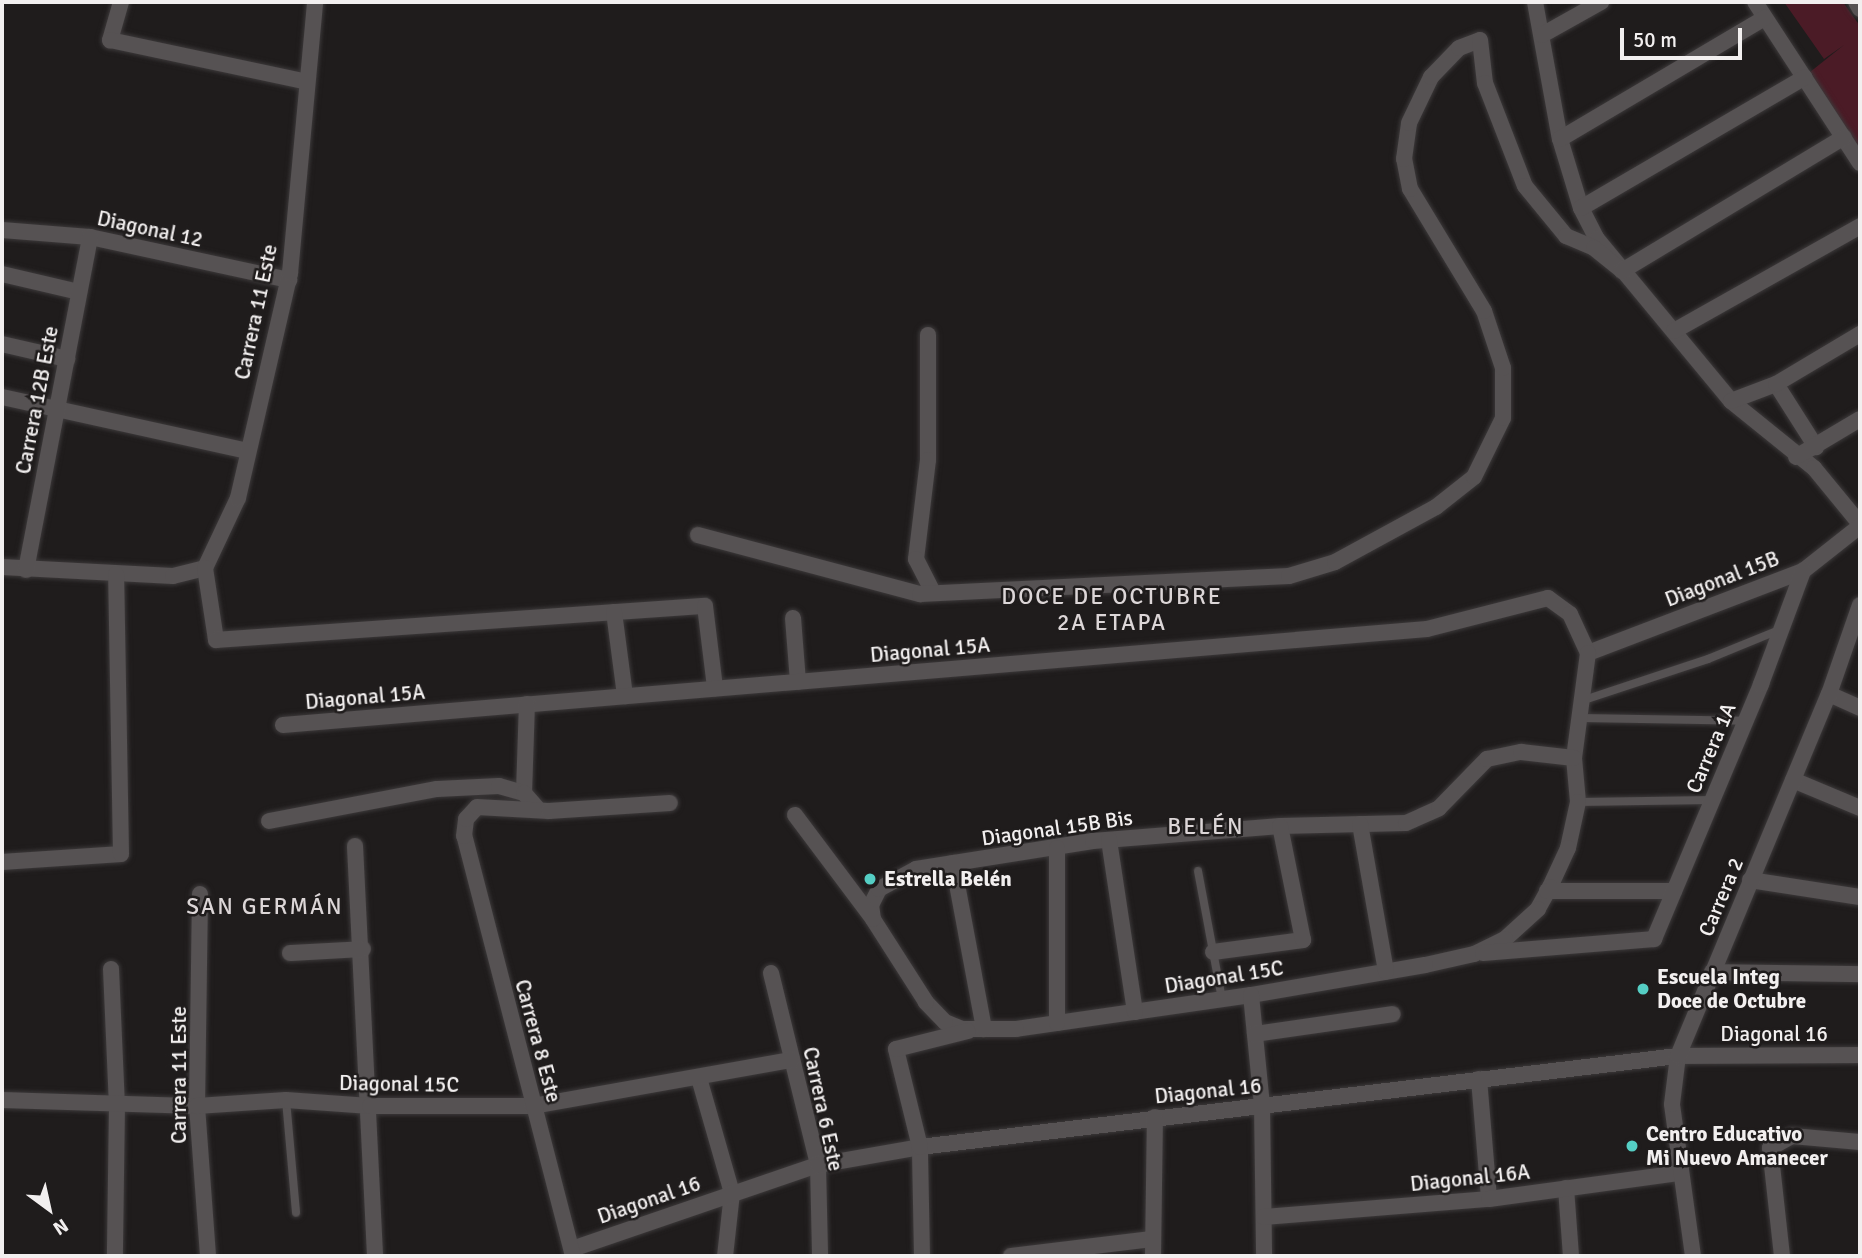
<!DOCTYPE html>
<meta charset="utf-8">
<style>
body{margin:0}
#map{position:relative;width:1862px;height:1258px;overflow:hidden;background:#1f1c1c;font-family:Signika,sans-serif}
div>[style]{position:absolute}
.green>*{inset:0;background:#4b1b26}
.roads{filter:drop-shadow(0 0 2px #3c393a) drop-shadow(0 0 2px #3c393a)}
.service>*{height:8px;margin:-4px;padding:0 4px;transform-origin:4px;border-radius:4px;background:#565253}
.minor>*{height:16px;margin:-8px;padding:0 8px;transform-origin:8px;border-radius:8px;background:#565253}
.dots>*{width:19px;height:19px;translate:-50% -50%;box-sizing:border-box;border:4px solid #1f1c1c;border-radius:50%}
span{translate:-50% -50%;white-space:nowrap;text-align:center;line-height:1.15;-webkit-text-stroke:5px #1f1c1c;paint-order:stroke}
.street-label{font-size:21px;color:#f2efef}
.poi-label{font-size:21px;color:#f2efef;font-weight:700}
.left{translate:0 -50%;text-align:left}
.neighbourhood-label{font-size:23px;color:#dcd6d7;letter-spacing:2px}
.frame{position:absolute;inset:0;border:4px solid #f2efef;pointer-events:none}
.north{position:absolute;left:14px;top:1174px;width:70px;height:70px;-webkit-text-stroke:5px #1f1c1c;paint-order:stroke;rotate:147deg;font-size:19px;font-weight:700;line-height:28px;text-align:center;color:#f2efef}
.north::after{content:'';display:block;margin:auto;width:24px;height:32px;background:#f2efef;clip-path:polygon(50% 0,100% 100%,50% 72%,0 100%)}
.scale{position:absolute;left:1620px;top:28px;width:122px;height:32px;box-sizing:border-box;border:4px solid #f2efef;border-top:0;padding-left:9px;font-size:21px;line-height:24px;white-space:nowrap;color:#f2efef;-webkit-text-stroke:5px #1f1c1c;paint-order:stroke}
</style>
<div id="map">
<div class="green">
<div style="clip-path:polygon(1784px 2px,1843px 2px,1860px 26px,1860px 154px,1810px 72px,1844px 45px,1824px 59px)"></div>
</div>
<div class="roads">
<div class="service">
<div style="left:1584px;top:700px;width:131px;rotate:-18.3deg"></div>
<div style="left:1708px;top:659px;width:77px;rotate:-22.2deg"></div>
<div style="left:1581px;top:718px;width:164px;rotate:1deg"></div>
<div style="left:1578px;top:802px;width:134px;rotate:-0.9deg"></div>
<div style="left:1198px;top:871px;width:130px;rotate:79.4deg"></div>
<div style="left:286px;top:1100px;width:113px;rotate:84.9deg"></div>
</div>
<div class="minor">
<div style="left:121px;top:2px;width:40px;rotate:106deg"></div>
<div style="left:110px;top:40px;width:201px;rotate:12deg"></div>
<div style="left:1535px;top:2px;width:139px;rotate:79.7deg"></div>
<div style="left:1560px;top:139px;width:72px;rotate:73.1deg"></div>
<div style="left:1581px;top:208px;width:35px;rotate:63deg"></div>
<div style="left:1597px;top:239px;width:210px;rotate:50.4deg"></div>
<div style="left:1731px;top:401px;width:107px;rotate:38.9deg"></div>
<div style="left:1814px;top:468px;width:72px;rotate:50.6deg"></div>
<div style="left:1755px;top:2px;width:192px;rotate:56.9deg"></div>
<div style="left:1856px;top:2px;width:8px;rotate:60deg"></div>
<div style="left:1542px;top:35px;width:68px;rotate:-29.2deg"></div>
<div style="left:1560px;top:139px;width:238px;rotate:-30.6deg"></div>
<div style="left:1581px;top:208px;width:259px;rotate:-30.3deg"></div>
<div style="left:2px;top:230px;width:88px;rotate:4.5deg"></div>
<div style="left:90px;top:237px;width:204px;rotate:12.2deg"></div>
<div style="left:2px;top:274px;width:79px;rotate:13.2deg"></div>
<div style="left:1674px;top:331px;width:214px;rotate:-29.4deg"></div>
<div style="left:928px;top:335px;width:125px;rotate:90deg"></div>
<div style="left:928px;top:460px;width:100px;rotate:96.9deg"></div>
<div style="left:916px;top:559px;width:37px;rotate:63deg"></div>
<div style="left:2px;top:344px;width:67px;rotate:13deg"></div>
<div style="left:1776px;top:384px;width:75px;rotate:57.6deg"></div>
<div style="left:2px;top:397px;width:251px;rotate:12.4deg"></div>
<div style="left:1731px;top:401px;width:48px;rotate:-20.7deg"></div>
<div style="left:1776px;top:384px;width:98px;rotate:-30.8deg"></div>
<div style="left:1796px;top:457px;width:74px;rotate:-30.7deg"></div>
<div style="left:698px;top:535px;width:230px;rotate:14.9deg"></div>
<div style="left:920px;top:594px;width:369px;rotate:-2.8deg"></div>
<div style="left:1289px;top:576px;width:48px;rotate:-16.9deg"></div>
<div style="left:1335px;top:562px;width:115px;rotate:-28.6deg"></div>
<div style="left:1436px;top:507px;width:48px;rotate:-38.3deg"></div>
<div style="left:1474px;top:477px;width:66px;rotate:-63.8deg"></div>
<div style="left:1503px;top:418px;width:50px;rotate:-90deg"></div>
<div style="left:1503px;top:368px;width:60px;rotate:-108.4deg"></div>
<div style="left:1484px;top:311px;width:143px;rotate:-121.2deg"></div>
<div style="left:1410px;top:189px;width:31px;rotate:-101deg"></div>
<div style="left:1404px;top:159px;width:36px;rotate:-82deg"></div>
<div style="left:1409px;top:123px;width:51px;rotate:-64.4deg"></div>
<div style="left:1431px;top:77px;width:40px;rotate:-46deg"></div>
<div style="left:1459px;top:48px;width:22px;rotate:-21deg"></div>
<div style="left:1480px;top:40px;width:43px;rotate:83.4deg"></div>
<div style="left:1485px;top:83px;width:110px;rotate:68.8deg"></div>
<div style="left:1525px;top:186px;width:65px;rotate:50.6deg"></div>
<div style="left:1566px;top:236px;width:30px;rotate:23deg"></div>
<div style="left:1594px;top:248px;width:36px;rotate:39deg"></div>
<div style="left:1622px;top:271px;width:259px;rotate:-31.1deg"></div>
<div style="left:2px;top:567px;width:171px;rotate:3deg"></div>
<div style="left:173px;top:576px;width:33px;rotate:-14deg"></div>
<div style="left:205px;top:568px;width:77px;rotate:-64.8deg"></div>
<div style="left:238px;top:498px;width:231px;rotate:-77deg"></div>
<div style="left:290px;top:273px;width:272px;rotate:-84.7deg"></div>
<div style="left:205px;top:568px;width:73px;rotate:81.3deg"></div>
<div style="left:216px;top:640px;width:490px;rotate:-4deg"></div>
<div style="left:705px;top:606px;width:83px;rotate:83deg"></div>
<div style="left:26px;top:570px;width:339px;rotate:-79.1deg"></div>
<div style="left:614px;top:612px;width:85px;rotate:82.5deg"></div>
<div style="left:793px;top:618px;width:64px;rotate:85.5deg"></div>
<div style="left:1588px;top:653px;width:230px;rotate:-20.9deg"></div>
<div style="left:1803px;top:571px;width:73px;rotate:-38.3deg"></div>
<div style="left:1829px;top:694px;width:34px;rotate:24deg"></div>
<div style="left:283px;top:725px;width:1148px;rotate:-4.8deg"></div>
<div style="left:1427px;top:629px;width:125px;rotate:-14.4deg"></div>
<div style="left:1548px;top:598px;width:27px;rotate:36deg"></div>
<div style="left:1570px;top:614px;width:43px;rotate:65.2deg"></div>
<div style="left:1588px;top:653px;width:106px;rotate:97.6deg"></div>
<div style="left:1574px;top:758px;width:44px;rotate:84.8deg"></div>
<div style="left:1578px;top:802px;width:47px;rotate:102.3deg"></div>
<div style="left:1568px;top:848px;width:43px;rotate:114.8deg"></div>
<div style="left:1550px;top:887px;width:25px;rotate:119deg"></div>
<div style="left:1538px;top:909px;width:45px;rotate:137.7deg"></div>
<div style="left:1505px;top:939px;width:34px;rotate:154deg"></div>
<div style="left:1474px;top:954px;width:50px;rotate:167.3deg"></div>
<div style="left:1425px;top:965px;width:177px;rotate:170.2deg"></div>
<div style="left:1251px;top:995px;width:237px;rotate:171.8deg"></div>
<div style="left:1016px;top:1029px;width:54px;rotate:180deg"></div>
<div style="left:962px;top:1029px;width:18px;rotate:-158deg"></div>
<div style="left:945px;top:1022px;width:28px;rotate:-134deg"></div>
<div style="left:926px;top:1002px;width:98px;rotate:-122.6deg"></div>
<div style="left:873px;top:919px;width:14px;rotate:-98deg"></div>
<div style="left:871px;top:905px;width:18px;rotate:-63deg"></div>
<div style="left:879px;top:889px;width:42px;rotate:-28.4deg"></div>
<div style="left:916px;top:869px;width:179px;rotate:-9deg"></div>
<div style="left:1093px;top:841px;width:188px;rotate:-4.6deg"></div>
<div style="left:1280px;top:826px;width:126px;rotate:-1.4deg"></div>
<div style="left:1406px;top:823px;width:36px;rotate:-24deg"></div>
<div style="left:1439px;top:808px;width:69px;rotate:-45.6deg"></div>
<div style="left:1487px;top:759px;width:35px;rotate:-12deg"></div>
<div style="left:1521px;top:752px;width:53px;rotate:6.5deg"></div>
<div style="left:1793px;top:780px;width:73px;rotate:22.7deg"></div>
<div style="left:524px;top:793px;width:89px;rotate:-88.1deg"></div>
<div style="left:795px;top:815px;width:130px;rotate:53.1deg"></div>
<div style="left:269px;top:821px;width:171px;rotate:-10.8deg"></div>
<div style="left:437px;top:789px;width:62px;rotate:-2.8deg"></div>
<div style="left:499px;top:786px;width:26px;rotate:16deg"></div>
<div style="left:524px;top:793px;width:21px;rotate:49deg"></div>
<div style="left:1360px;top:824px;width:150px;rotate:80deg"></div>
<div style="left:1109px;top:840px;width:174px;rotate:81.4deg"></div>
<div style="left:355px;top:846px;width:410px;rotate:87.2deg"></div>
<div style="left:1057px;top:848px;width:175px;rotate:90deg"></div>
<div style="left:2px;top:862px;width:119px;rotate:-3.8deg"></div>
<div style="left:121px;top:854px;width:280px;rotate:-91deg"></div>
<div style="left:953px;top:863px;width:169px;rotate:79.4deg"></div>
<div style="left:1750px;top:880px;width:111px;rotate:8.8deg"></div>
<div style="left:1547px;top:891px;width:127px"></div>
<div style="left:200px;top:894px;width:212px;rotate:90.8deg"></div>
<div style="left:197px;top:1106px;width:150px;rotate:85.8deg"></div>
<div style="left:1213px;top:952px;width:91px;rotate:-7.6deg"></div>
<div style="left:1303px;top:940px;width:116px;rotate:-101.4deg"></div>
<div style="left:290px;top:953px;width:73px;rotate:-3.1deg"></div>
<div style="left:1483px;top:953px;width:172px;rotate:-4.7deg"></div>
<div style="left:1654px;top:939px;width:277px;rotate:-67.2deg"></div>
<div style="left:1761px;top:684px;width:121px;rotate:-69.6deg"></div>
<div style="left:111px;top:969px;width:135px;rotate:87.5deg"></div>
<div style="left:117px;top:1104px;width:152px;rotate:90.8deg"></div>
<div style="left:1712px;top:972px;width:148px;rotate:0.8deg"></div>
<div style="left:771px;top:973px;width:198px;rotate:76.2deg"></div>
<div style="left:818px;top:1165px;width:91px;rotate:88.7deg"></div>
<div style="left:1251px;top:995px;width:112px;rotate:84.3deg"></div>
<div style="left:1262px;top:1106px;width:150px;rotate:89.2deg"></div>
<div style="left:1255px;top:1034px;width:139px;rotate:-8.2deg"></div>
<div style="left:699px;top:1078px;width:120px;rotate:74deg"></div>
<div style="left:732px;top:1193px;width:63px;rotate:96.3deg"></div>
<div style="left:1479px;top:1079px;width:120px;rotate:85.2deg"></div>
<div style="left:2px;top:1100px;width:195px;rotate:1.8deg"></div>
<div style="left:197px;top:1106px;width:89px;rotate:-3.9deg"></div>
<div style="left:286px;top:1100px;width:84px;rotate:4.1deg"></div>
<div style="left:370px;top:1106px;width:163px"></div>
<div style="left:533px;top:1106px;width:263px;rotate:-10.1deg"></div>
<div style="left:1566px;top:1188px;width:68px;rotate:85.8deg"></div>
<div style="left:1264px;top:1217px;width:226px;rotate:-4.6deg"></div>
<div style="left:1489px;top:1199px;width:193px;rotate:-7.8deg"></div>
<div style="left:575px;top:1248px;width:257px;rotate:-18.9deg"></div>
<div style="left:818px;top:1165px;width:104px;rotate:-10deg"></div>
<div style="left:920px;top:1147px;width:763px;rotate:-6.85deg"></div>
<div style="left:1678px;top:1056px;width:182px;rotate:-0.3deg"></div>
<div style="left:573px;top:1256px;width:434px;rotate:-104.5deg"></div>
<div style="left:464px;top:836px;width:17px;rotate:-83deg"></div>
<div style="left:466px;top:819px;width:16px;rotate:-47deg"></div>
<div style="left:477px;top:807px;width:72px;rotate:3.2deg"></div>
<div style="left:549px;top:811px;width:121px;rotate:-3.8deg"></div>
<div style="left:922px;top:1256px;width:109px;rotate:-91.1deg"></div>
<div style="left:920px;top:1147px;width:101px;rotate:-103.8deg"></div>
<div style="left:896px;top:1049px;width:74px;rotate:-14deg"></div>
<div style="left:1011px;top:1256px;width:142px;rotate:-6.9deg"></div>
<div style="left:1153px;top:1256px;width:139px;rotate:-89.2deg"></div>
<div style="left:1693px;top:1256px;width:153px;rotate:-97.9deg"></div>
<div style="left:1672px;top:1104px;width:48px;rotate:-82.9deg"></div>
<div style="left:1678px;top:1056px;width:392px;rotate:-67.4deg"></div>
<div style="left:1829px;top:694px;width:94px;rotate:-70.8deg"></div>
<div style="left:1782px;top:1256px;width:109px;rotate:-96.3deg"></div>
<div style="left:1770px;top:1148px;width:25px;rotate:-29deg"></div>
<div style="left:1792px;top:1136px;width:68px;rotate:5deg"></div>
</div>
</div>
<div class="dots">
<div style="left:870px;top:879px;background:#55cec4"></div>
<div style="left:1643px;top:989px;background:#55cec4"></div>
<div style="left:1632px;top:1146px;background:#55cec4"></div>
</div>
<div class="street-label">
<span style="left:150px;top:229px;rotate:12deg">Diagonal 12</span>
<span style="left:256px;top:312px;rotate:-78deg">Carrera 11 Este</span>
<span style="left:37px;top:400px;rotate:-79deg">Carrera 12B Este</span>
<span style="left:1722px;top:579px;rotate:-21deg">Diagonal 15B</span>
<span style="left:930px;top:650px;rotate:-5deg">Diagonal 15A</span>
<span style="left:365px;top:697px;rotate:-5deg">Diagonal 15A</span>
<span style="left:1711px;top:748px;rotate:-67deg">Carrera 1A</span>
<span style="left:1057px;top:828px;rotate:-8deg">Diagonal 15B Bis</span>
<span style="left:1721px;top:897px;rotate:-67deg">Carrera 2</span>
<span style="left:1224px;top:977px;rotate:-9deg">Diagonal 15C</span>
<span style="left:1774px;top:1034px">Diagonal 16</span>
<span style="left:538px;top:1041px;rotate:75deg">Carrera 8 Este</span>
<span style="left:179px;top:1075px;rotate:-90deg">Carrera 11 Este</span>
<span style="left:399px;top:1084px;rotate:1deg">Diagonal 15C</span>
<span style="left:1208px;top:1091px;rotate:-6deg">Diagonal 16</span>
<span style="left:823px;top:1109px;rotate:78deg">Carrera 6 Este</span>
<span style="left:1470px;top:1178px;rotate:-6deg">Diagonal 16A</span>
<span style="left:649px;top:1200px;rotate:-19deg">Diagonal 16</span>
</div>
<div class="poi-label">
<span class="left" style="left:884px;top:879px">Estrella Belén</span>
<span class="left" style="left:1657px;top:989px">Escuela Integ<br>Doce de Octubre</span>
<span class="left" style="left:1646px;top:1146px">Centro Educativo<br>Mi Nuevo Amanecer</span>
</div>
<div class="neighbourhood-label">
<span style="left:1112px;top:610px">DOCE DE OCTUBRE<br>2A ETAPA</span>
<span style="left:1206px;top:827px">BELÉN</span>
<span style="left:265px;top:907px">SAN GERMÁN</span>
</div>
<div class="frame"></div>
<div class="north">N</div>
<div class="scale">50 m</div>
</div>
